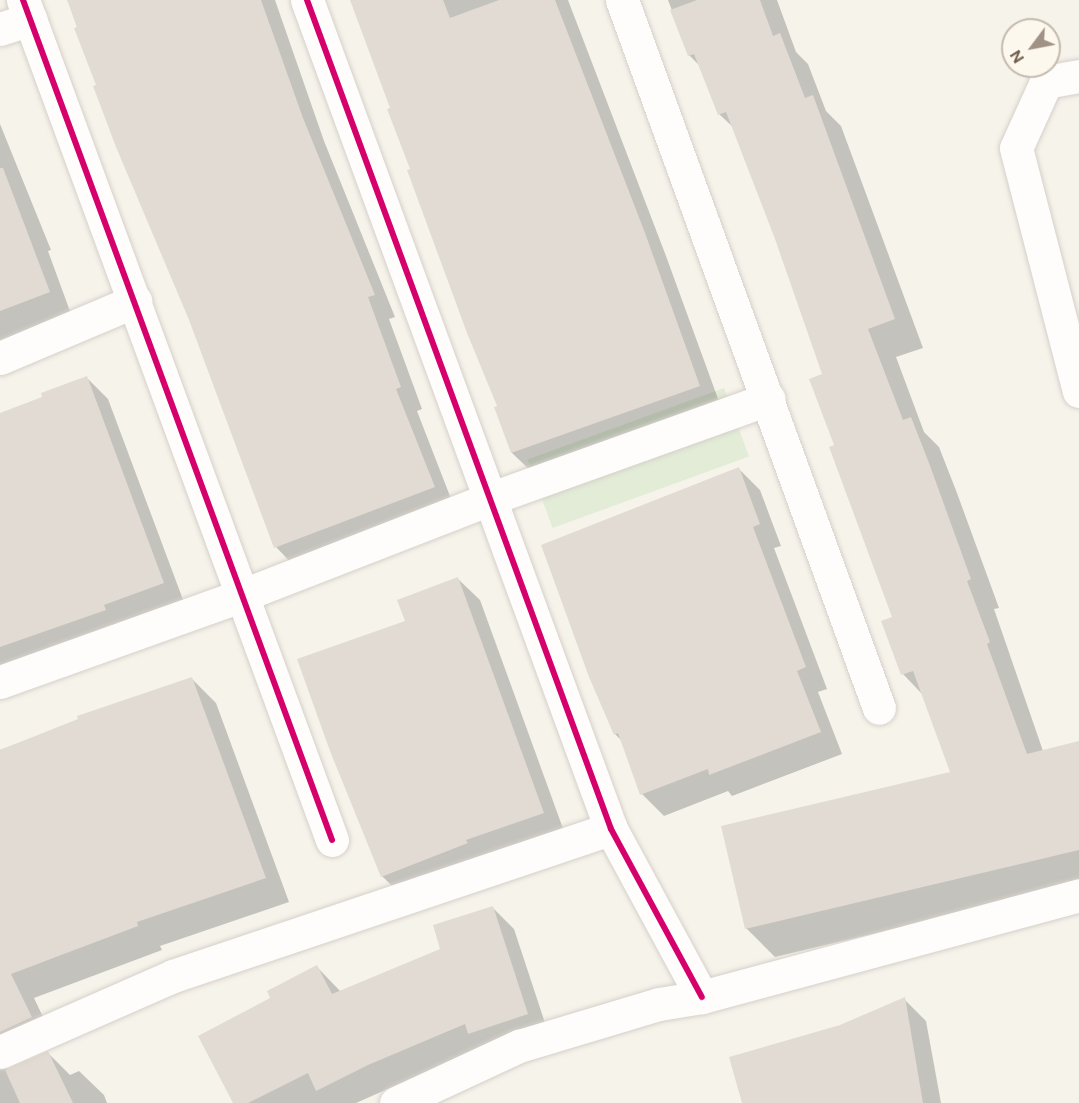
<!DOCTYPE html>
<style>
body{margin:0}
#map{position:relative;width:1079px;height:1103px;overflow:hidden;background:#f6f3eb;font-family:"DM Sans",sans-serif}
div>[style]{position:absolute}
.green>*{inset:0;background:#e2ecd7;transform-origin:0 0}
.shadow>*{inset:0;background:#0003}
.building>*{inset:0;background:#e2dbd3}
.roads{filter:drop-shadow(0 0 2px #d5d0c9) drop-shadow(0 0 2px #d5d0c9)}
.minor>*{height:33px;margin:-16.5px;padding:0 16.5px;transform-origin:16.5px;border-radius:16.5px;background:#fefdfc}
.cycleway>*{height:6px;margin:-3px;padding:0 3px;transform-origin:3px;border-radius:3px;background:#d6006c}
span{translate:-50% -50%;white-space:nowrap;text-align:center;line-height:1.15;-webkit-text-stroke:4.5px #fdf8ed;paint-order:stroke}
.north{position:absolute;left:1001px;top:18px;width:60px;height:60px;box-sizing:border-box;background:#fdf8ed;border:2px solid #c5baad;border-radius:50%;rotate:238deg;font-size:16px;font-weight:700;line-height:24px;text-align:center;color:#725d4e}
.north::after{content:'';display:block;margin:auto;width:21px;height:27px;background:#a09285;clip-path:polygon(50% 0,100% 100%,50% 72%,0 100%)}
</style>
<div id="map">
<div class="green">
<div style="left:724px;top:388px;width:73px;height:209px;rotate:70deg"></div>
</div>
<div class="shadow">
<div style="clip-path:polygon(68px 0,275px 0,324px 141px,395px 317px,389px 319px,422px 409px,417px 411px,455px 509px,297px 569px,276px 547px,191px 320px,117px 146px)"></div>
<div style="clip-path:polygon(352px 0,568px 0,666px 256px,721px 407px,534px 474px,512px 453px,496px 408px,499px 407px)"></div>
<div style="clip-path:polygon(668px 0,777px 0,796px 52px,808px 64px,826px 111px,841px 126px,923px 348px,896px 357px,924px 432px,939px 447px,957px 493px,999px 608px,994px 609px,1043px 751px,1079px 743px,1079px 885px,775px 957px,746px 928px,952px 773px,923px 695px,903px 674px,894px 617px,836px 446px,824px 375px,776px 239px,734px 128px,719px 114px,701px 67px,689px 55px)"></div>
<div style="clip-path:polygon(0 124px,51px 250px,48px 251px,71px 314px,0 341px)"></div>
<div style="clip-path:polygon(86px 377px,108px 399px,185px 605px,0 678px,0 415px,44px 398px)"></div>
<div style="clip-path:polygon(738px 468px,760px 490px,781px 546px,774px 548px,827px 689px,818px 692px,842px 754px,732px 796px,728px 791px,664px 816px,642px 794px,622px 741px,615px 734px)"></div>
<div style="clip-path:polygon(458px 579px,480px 600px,565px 834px,404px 898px,382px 876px,407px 622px)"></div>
<div style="clip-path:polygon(192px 679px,216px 703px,289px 902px,160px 946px,162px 950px,34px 998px,55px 1042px,9px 1065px,6px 1071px,48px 1053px,70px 1075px,79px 1071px,104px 1095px,107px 1103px,0 1103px,0 750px)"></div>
<div style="clip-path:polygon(492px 907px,514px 929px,549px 1035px,483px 1047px,356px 1103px,235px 1103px,272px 999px,317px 967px,341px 992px,442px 950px)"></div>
<div style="clip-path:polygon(904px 999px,926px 1021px,941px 1103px,743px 1103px,841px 1026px)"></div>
</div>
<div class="building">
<div style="clip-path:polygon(67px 0,261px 0,303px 118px,375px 295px,368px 297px,401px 387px,396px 389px,435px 487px,274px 548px,189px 320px,116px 147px,93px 86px,96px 85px,74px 28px,77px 27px)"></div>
<div style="clip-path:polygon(350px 0,443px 0,450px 18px,499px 0,555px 0,645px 233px,700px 386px,511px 453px,494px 407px,497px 406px,467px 333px,407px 170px,410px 169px,387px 109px,390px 108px)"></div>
<div style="clip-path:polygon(697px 0,760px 0,773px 36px,780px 33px,805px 98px,813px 95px,895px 319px,868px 329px,903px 420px,911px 417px,929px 463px,971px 579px,967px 581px,990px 642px,987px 644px,1027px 754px,1079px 741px,1079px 850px,745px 929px,721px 826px,950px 772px,913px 671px,901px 675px,881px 621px,892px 617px,829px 447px,834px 445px,809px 379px,822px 374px,775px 239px,726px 112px,718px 115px,694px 54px,688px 56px,670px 10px)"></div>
<div style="clip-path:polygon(0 168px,3px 168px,50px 292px,0 311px)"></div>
<div style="clip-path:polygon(87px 376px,164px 583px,104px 605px,106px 610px,0 647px,0 413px,42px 397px,41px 393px)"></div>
<div style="clip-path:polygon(739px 467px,760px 524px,753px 527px,806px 667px,797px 671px,821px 732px,709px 775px,708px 769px,640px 795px,618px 733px,614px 735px,589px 677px,541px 545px)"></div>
<div style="clip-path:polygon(458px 577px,544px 813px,466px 840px,468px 843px,381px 877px,330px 751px,297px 659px,405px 621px,397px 600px)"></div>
<div style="clip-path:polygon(192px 677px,266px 878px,137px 922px,138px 926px,11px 974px,32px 1017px,0 1032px,0 750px,78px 719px,77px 716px)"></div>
<div style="clip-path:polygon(493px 906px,528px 1014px,468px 1034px,465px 1024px,368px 1065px,316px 1091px,308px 1073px,248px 1103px,233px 1103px,198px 1036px,270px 998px,267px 991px,317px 965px,332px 994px,440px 949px,433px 925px)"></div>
<div style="clip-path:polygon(905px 997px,923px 1103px,742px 1103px,729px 1057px,840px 1025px)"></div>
<div style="clip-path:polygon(48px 1051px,73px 1103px,20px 1103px,5px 1070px)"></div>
</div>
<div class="roads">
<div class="minor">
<div style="left:23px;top:0;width:895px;rotate:69.8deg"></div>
<div style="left:307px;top:0;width:883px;rotate:69.86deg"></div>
<div style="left:611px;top:829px;width:191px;rotate:61.6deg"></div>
<div style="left:622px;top:0;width:753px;rotate:70.05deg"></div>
<div style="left:0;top:29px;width:32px;rotate:-18deg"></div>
<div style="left:1079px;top:76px;width:34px;rotate:170deg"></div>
<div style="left:1046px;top:82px;width:72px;rotate:114.4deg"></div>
<div style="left:1016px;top:148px;width:251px;rotate:75.5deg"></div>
<div style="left:0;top:358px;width:147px;rotate:-22.9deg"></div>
<div style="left:0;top:682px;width:258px;rotate:-19.7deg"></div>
<div style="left:243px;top:595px;width:264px;rotate:-21.3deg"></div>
<div style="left:489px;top:499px;width:297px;rotate:-19.7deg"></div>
<div style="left:0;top:1052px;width:189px;rotate:-23.7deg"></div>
<div style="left:173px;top:976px;width:462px;rotate:-18.6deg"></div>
<div style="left:396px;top:1103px;width:136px;rotate:-24.9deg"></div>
<div style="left:519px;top:1046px;width:146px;rotate:-16.7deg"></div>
<div style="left:659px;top:1004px;width:44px;rotate:-9.2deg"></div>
<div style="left:702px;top:997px;width:391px;rotate:-15.1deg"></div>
</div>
</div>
<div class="cycleway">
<div style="left:23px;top:0;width:895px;rotate:69.8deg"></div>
<div style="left:307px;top:0;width:883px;rotate:69.86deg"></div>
<div style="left:611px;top:829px;width:191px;rotate:61.6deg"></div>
</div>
<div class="north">N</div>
</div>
